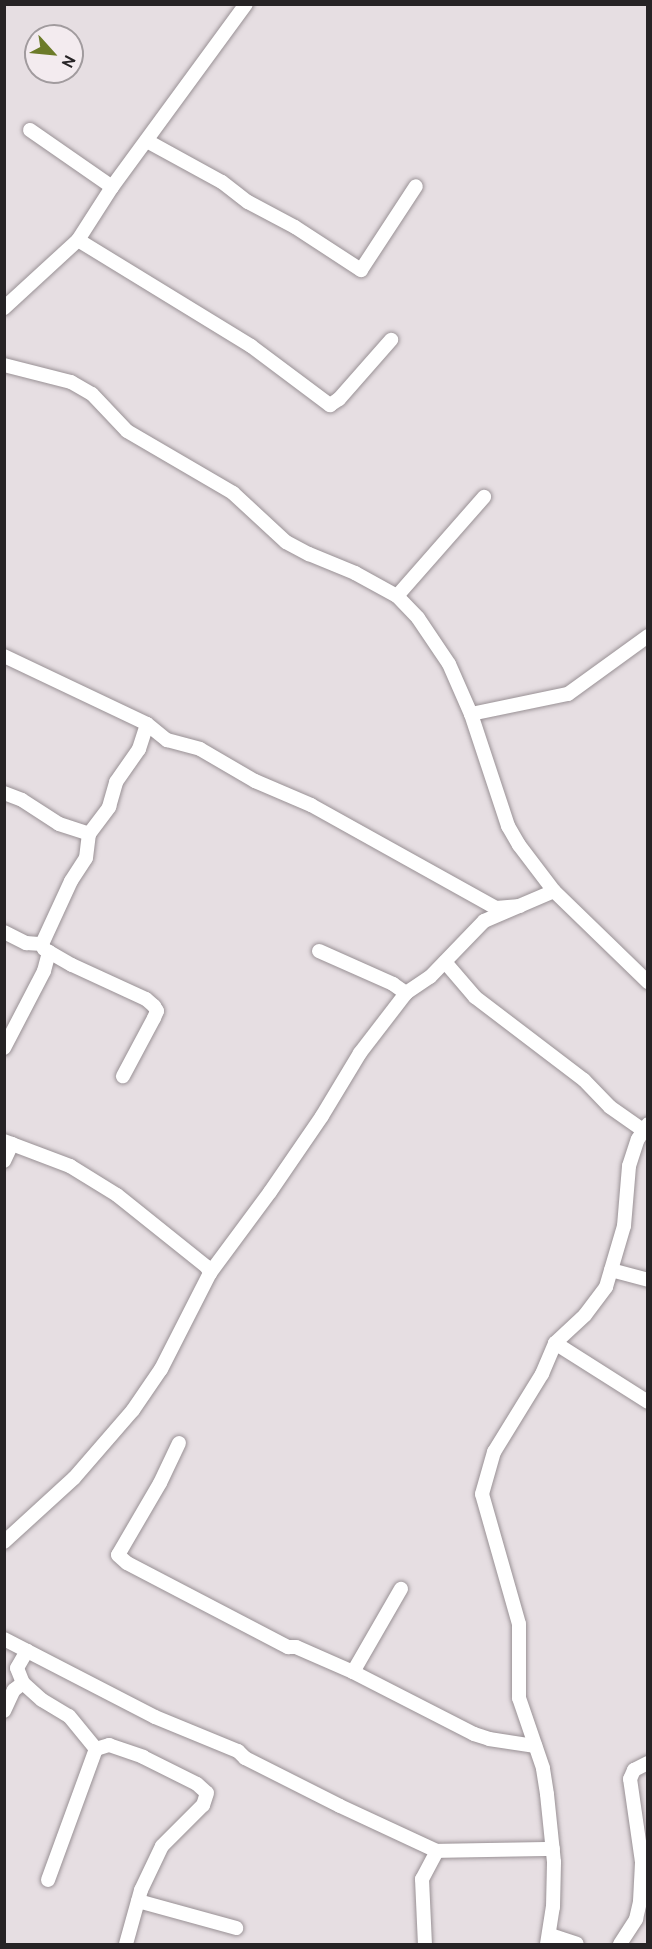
<!DOCTYPE html>
<style>
body{margin:0}
#map{position:relative;width:652px;height:1949px;overflow:hidden;background:#e6dee2;font-family:Cabin,sans-serif}
div>[style]{position:absolute}
.roads{filter:drop-shadow(0 0 2px #999195) drop-shadow(0 0 2px #999195)}
.minor>*{height:14px;margin:-7px;padding:0 7px;transform-origin:7px;border-radius:7px;background:#fff}
span{translate:-50% -50%;white-space:nowrap;text-align:center;line-height:1.15;-webkit-text-stroke:6px #f3ebef;paint-order:stroke}
.frame{position:absolute;inset:0;border:6px solid #262325;pointer-events:none}
.north{position:absolute;left:24px;top:24px;width:60px;height:60px;box-sizing:border-box;background:#f3ebef;border:2px solid #a19b9e;border-radius:50%;rotate:117deg;font-size:16px;font-weight:700;line-height:24px;text-align:center;color:#262325}
.north::after{content:'';display:block;margin:auto;width:21px;height:27px;background:#6c7b29;clip-path:polygon(50% 0,100% 100%,50% 72%,0 100%)}
</style>
<div id="map">
<div class="roads">
<div class="minor">
<div style="left:30px;top:130px;width:100px;rotate:34.8deg"></div>
<div style="left:147px;top:141px;width:85px;rotate:28.7deg"></div>
<div style="left:222px;top:182px;width:33px;rotate:38deg"></div>
<div style="left:248px;top:202px;width:53px;rotate:28deg"></div>
<div style="left:295px;top:227px;width:79px;rotate:33.1deg"></div>
<div style="left:361px;top:270px;width:100px;rotate:-56.8deg"></div>
<div style="left:78px;top:240px;width:203px;rotate:31.5deg"></div>
<div style="left:251px;top:346px;width:99px;rotate:36.8deg"></div>
<div style="left:330px;top:405px;width:11px;rotate:-34deg"></div>
<div style="left:339px;top:399px;width:79px;rotate:-48.6deg"></div>
<div style="left:4px;top:308px;width:100px;rotate:-42.6deg"></div>
<div style="left:78px;top:240px;width:63px;rotate:-57.3deg"></div>
<div style="left:112px;top:187px;width:227px;rotate:-53.8deg"></div>
<div style="left:4px;top:365px;width:69px;rotate:14.2deg"></div>
<div style="left:71px;top:382px;width:24px;rotate:30deg"></div>
<div style="left:92px;top:394px;width:51px;rotate:46.6deg"></div>
<div style="left:127px;top:431px;width:123px;rotate:30.3deg"></div>
<div style="left:233px;top:493px;width:72px;rotate:42.8deg"></div>
<div style="left:286px;top:542px;width:26px;rotate:28deg"></div>
<div style="left:309px;top:554px;width:50px;rotate:22.4deg"></div>
<div style="left:355px;top:573px;width:48px;rotate:28.7deg"></div>
<div style="left:397px;top:596px;width:30px;rotate:46deg"></div>
<div style="left:418px;top:618px;width:55px;rotate:56deg"></div>
<div style="left:449px;top:664px;width:55px;rotate:66.3deg"></div>
<div style="left:471px;top:714px;width:118px;rotate:71.7deg"></div>
<div style="left:508px;top:826px;width:22px;rotate:60deg"></div>
<div style="left:519px;top:845px;width:58px;rotate:52.7deg"></div>
<div style="left:554px;top:891px;width:131px;rotate:44.1deg"></div>
<div style="left:397px;top:596px;width:132px;rotate:-48.7deg"></div>
<div style="left:4px;top:656px;width:158px;rotate:25.4deg"></div>
<div style="left:147px;top:724px;width:26px;rotate:39deg"></div>
<div style="left:167px;top:740px;width:34px;rotate:15deg"></div>
<div style="left:200px;top:749px;width:64px;rotate:30.2deg"></div>
<div style="left:255px;top:781px;width:61px;rotate:23.2deg"></div>
<div style="left:311px;top:805px;width:212px;rotate:29.1deg"></div>
<div style="left:496px;top:908px;width:24px;rotate:-5deg"></div>
<div style="left:471px;top:714px;width:99px;rotate:-11.7deg"></div>
<div style="left:568px;top:694px;width:99px;rotate:-35.9deg"></div>
<div style="left:4px;top:793px;width:19px;rotate:21deg"></div>
<div style="left:22px;top:800px;width:44px;rotate:33deg"></div>
<div style="left:59px;top:824px;width:32px;rotate:18deg"></div>
<div style="left:4px;top:932px;width:25px;rotate:27deg"></div>
<div style="left:26px;top:943px;width:16px;rotate:4deg"></div>
<div style="left:42px;top:944px;width:5px;rotate:68deg"></div>
<div style="left:44px;top:949px;width:32px;rotate:30deg"></div>
<div style="left:72px;top:965px;width:81px;rotate:24.7deg"></div>
<div style="left:146px;top:999px;width:11px;rotate:41deg"></div>
<div style="left:154px;top:1006px;width:6px;rotate:59deg"></div>
<div style="left:157px;top:1011px;width:8px;rotate:113deg"></div>
<div style="left:154px;top:1018px;width:66px;rotate:118.1deg"></div>
<div style="left:42px;top:944px;width:69px;rotate:-65.3deg"></div>
<div style="left:71px;top:881px;width:27px;rotate:-57deg"></div>
<div style="left:86px;top:858px;width:24px;rotate:-83deg"></div>
<div style="left:89px;top:834px;width:34px;rotate:-53deg"></div>
<div style="left:109px;top:807px;width:26px;rotate:-74deg"></div>
<div style="left:116px;top:782px;width:40px;rotate:-55.1deg"></div>
<div style="left:139px;top:749px;width:26px;rotate:-72deg"></div>
<div style="left:319px;top:951px;width:81px;rotate:24deg"></div>
<div style="left:393px;top:984px;width:16px;rotate:35deg"></div>
<div style="left:406px;top:993px;width:29px;rotate:-34deg"></div>
<div style="left:430px;top:977px;width:78px;rotate:-46deg"></div>
<div style="left:484px;top:921px;width:76px;rotate:-23.2deg"></div>
<div style="left:445px;top:962px;width:46px;rotate:49.4deg"></div>
<div style="left:475px;top:997px;width:137px;rotate:37.3deg"></div>
<div style="left:584px;top:1080px;width:37px;rotate:46deg"></div>
<div style="left:610px;top:1107px;width:40px;rotate:34.9deg"></div>
<div style="left:4px;top:1048px;width:87px;rotate:-62.5deg"></div>
<div style="left:44px;top:971px;width:20px;rotate:-75deg"></div>
<div style="left:4px;top:1141px;width:71px;rotate:20.7deg"></div>
<div style="left:70px;top:1166px;width:55px;rotate:31.7deg"></div>
<div style="left:117px;top:1195px;width:115px;rotate:38.7deg"></div>
<div style="left:207px;top:1267px;width:7px;rotate:63deg"></div>
<div style="left:210px;top:1273px;width:108px;rotate:117deg"></div>
<div style="left:161px;top:1369px;width:50px;rotate:124.3deg"></div>
<div style="left:133px;top:1410px;width:90px;rotate:130.9deg"></div>
<div style="left:74px;top:1478px;width:95px;rotate:137.6deg"></div>
<div style="left:4px;top:1161px;width:19px;rotate:-65deg"></div>
<div style="left:611px;top:1270px;width:38px;rotate:15deg"></div>
<div style="left:210px;top:1273px;width:101px;rotate:-53.5deg"></div>
<div style="left:270px;top:1192px;width:92px;rotate:-55.6deg"></div>
<div style="left:322px;top:1116px;width:74px;rotate:-58.9deg"></div>
<div style="left:360px;top:1053px;width:76px;rotate:-52.5deg"></div>
<div style="left:555px;top:1343px;width:110px;rotate:32.4deg"></div>
<div style="left:179px;top:1443px;width:44px;rotate:115.4deg"></div>
<div style="left:160px;top:1483px;width:83px;rotate:120.3deg"></div>
<div style="left:118px;top:1555px;width:12px;rotate:42deg"></div>
<div style="left:127px;top:1563px;width:182px;rotate:27.6deg"></div>
<div style="left:288px;top:1647px;width:8px"></div>
<div style="left:296px;top:1647px;width:62px;rotate:23.7deg"></div>
<div style="left:353px;top:1672px;width:136px;rotate:27.1deg"></div>
<div style="left:474px;top:1734px;width:16px;rotate:18deg"></div>
<div style="left:489px;top:1739px;width:47px;rotate:8.7deg"></div>
<div style="left:4px;top:1639px;width:170px;rotate:27.3deg"></div>
<div style="left:155px;top:1717px;width:90px;rotate:22.3deg"></div>
<div style="left:238px;top:1751px;width:10px;rotate:45deg"></div>
<div style="left:245px;top:1758px;width:106px;rotate:26.8deg"></div>
<div style="left:340px;top:1806px;width:107px;rotate:24.9deg"></div>
<div style="left:437px;top:1851px;width:32px;rotate:118deg"></div>
<div style="left:422px;top:1879px;width:65px;rotate:87.4deg"></div>
<div style="left:353px;top:1672px;width:96px;rotate:-60deg"></div>
<div style="left:23px;top:1683px;width:25px;rotate:42deg"></div>
<div style="left:42px;top:1700px;width:31px;rotate:31deg"></div>
<div style="left:69px;top:1716px;width:43px;rotate:50.7deg"></div>
<div style="left:4px;top:1711px;width:23px;rotate:-65deg"></div>
<div style="left:14px;top:1690px;width:11px;rotate:-38deg"></div>
<div style="left:23px;top:1683px;width:16px;rotate:-112deg"></div>
<div style="left:17px;top:1668px;width:20px;rotate:-60deg"></div>
<div style="left:437px;top:1851px;width:116px;rotate:-1deg"></div>
<div style="left:48px;top:1880px;width:140px;rotate:-69.9deg"></div>
<div style="left:96px;top:1749px;width:14px;rotate:-17deg"></div>
<div style="left:109px;top:1745px;width:36px;rotate:19deg"></div>
<div style="left:143px;top:1757px;width:60px;rotate:26.6deg"></div>
<div style="left:197px;top:1784px;width:13px;rotate:42deg"></div>
<div style="left:207px;top:1793px;width:13px;rotate:108deg"></div>
<div style="left:203px;top:1805px;width:58px;rotate:135deg"></div>
<div style="left:162px;top:1846px;width:49px;rotate:115.5deg"></div>
<div style="left:141px;top:1890px;width:56px;rotate:105.5deg"></div>
<div style="left:138px;top:1901px;width:102px;rotate:15.4deg"></div>
<div style="left:550px;top:1935px;width:28px;rotate:18deg"></div>
<div style="left:547px;top:1944px;width:37px;rotate:-81deg"></div>
<div style="left:553px;top:1907px;width:45px;rotate:-88.7deg"></div>
<div style="left:554px;top:1862px;width:68px;rotate:-95.9deg"></div>
<div style="left:547px;top:1794px;width:26px;rotate:-99deg"></div>
<div style="left:543px;top:1768px;width:74px;rotate:-108.9deg"></div>
<div style="left:519px;top:1698px;width:74px;rotate:-90deg"></div>
<div style="left:519px;top:1624px;width:135px;rotate:-105.9deg"></div>
<div style="left:482px;top:1494px;width:44px;rotate:-74.1deg"></div>
<div style="left:494px;top:1452px;width:92px;rotate:-58.4deg"></div>
<div style="left:542px;top:1374px;width:34px;rotate:-67deg"></div>
<div style="left:555px;top:1343px;width:41px;rotate:-43deg"></div>
<div style="left:585px;top:1315px;width:35px;rotate:-53deg"></div>
<div style="left:606px;top:1287px;width:64px;rotate:-73.6deg"></div>
<div style="left:624px;top:1226px;width:60px;rotate:-85.2deg"></div>
<div style="left:629px;top:1166px;width:28px;rotate:-72deg"></div>
<div style="left:638px;top:1139px;width:18px;rotate:-56deg"></div>
<div style="left:620px;top:1944px;width:30px;rotate:-57deg"></div>
<div style="left:636px;top:1919px;width:18px;rotate:-77deg"></div>
<div style="left:640px;top:1901px;width:39px;rotate:-87deg"></div>
<div style="left:642px;top:1862px;width:84px;rotate:-98.2deg"></div>
<div style="left:630px;top:1779px;width:10px;rotate:-66deg"></div>
<div style="left:634px;top:1770px;width:16px;rotate:-27deg"></div>
</div>
</div>
<div class="frame"></div>
<div class="north">N</div>
</div>
